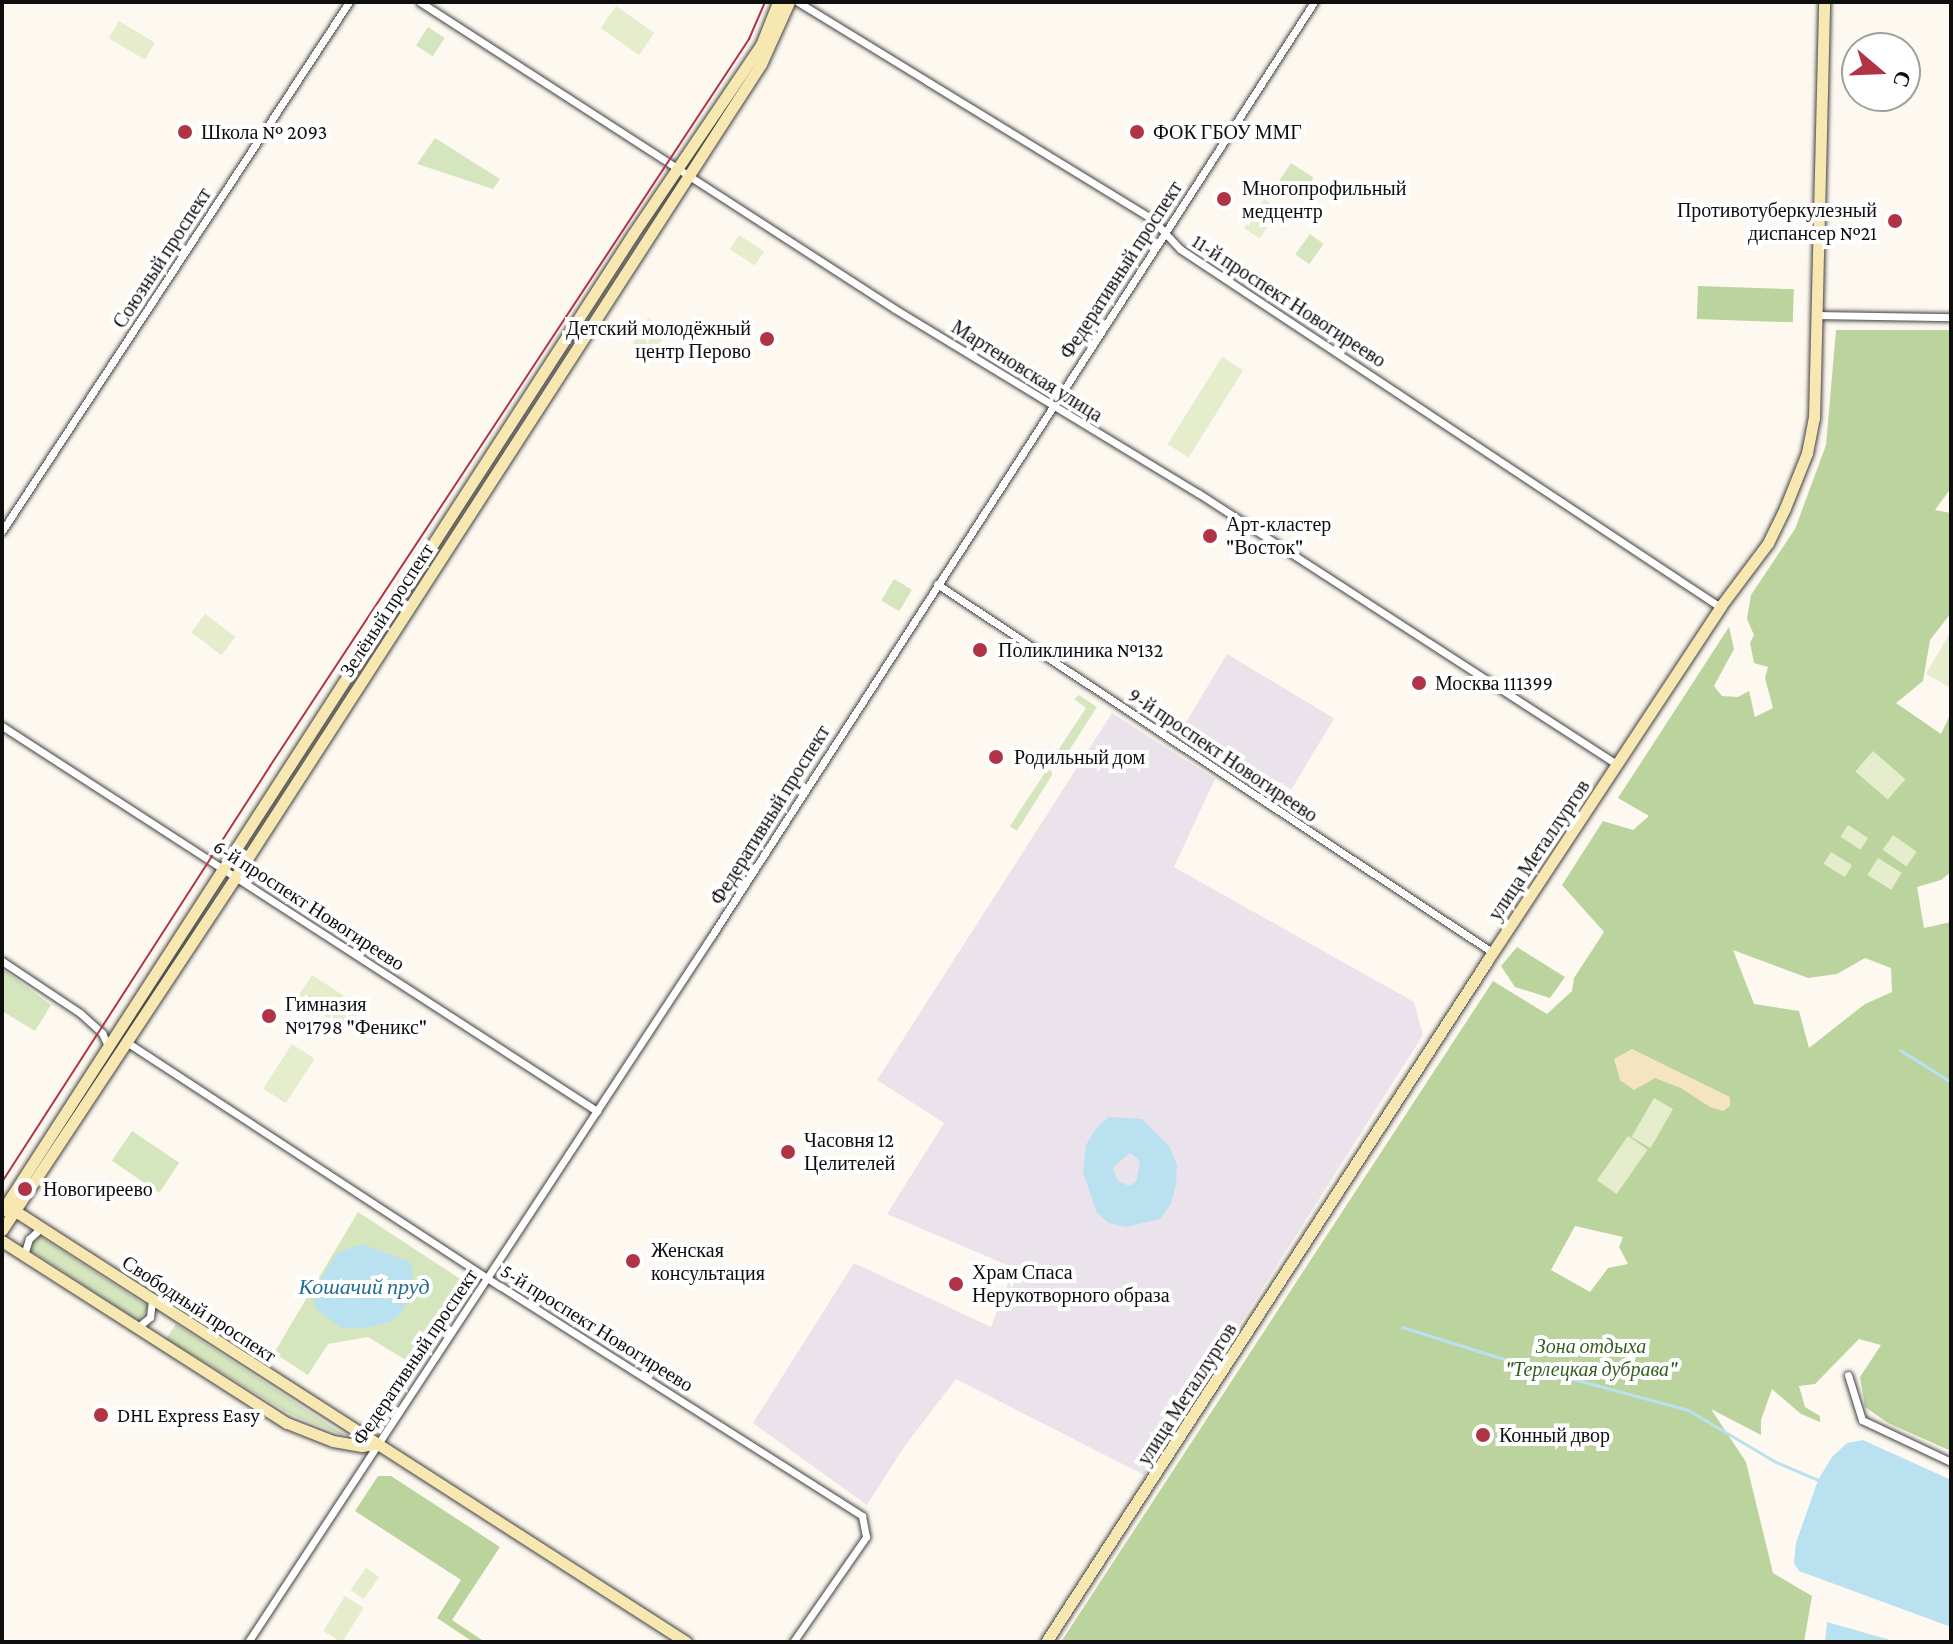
<!DOCTYPE html>
<meta charset="utf-8">
<style>
body{margin:0}
#map{position:relative;width:1953px;height:1644px;overflow:hidden;background:#fdf9f0;font-family:"Crimson Pro",serif}
div>[style]{position:absolute}
.industrial>*{inset:0;background:#eae3eb;transform-origin:0 0}
.green>*{inset:0;background:#d5e5bd;transform-origin:0 0}
.forest>*{inset:0;background:#bbd49d;transform-origin:0 0}
.sand>*{inset:0;background:#f5e4c1}
.pitch>*{inset:0;background:#e5edcd;transform-origin:0 0}
.water>*{inset:0;background:#b9e1f0}
.stream>*{height:3px;margin:-1.5px;padding:0 1.5px;transform-origin:1.5px;border-radius:1.5px;background:#b9e1f0}
.roads{filter:drop-shadow(0 0 2px #414141) drop-shadow(0 0 2px #414141)}
.street>*{height:7px;margin:-3.5px;padding:0 3.5px;transform-origin:3.5px;border-radius:3.5px;background:#fff}
.secondary>*{height:11px;margin:-5.5px;padding:0 5.5px;transform-origin:5.5px;border-radius:5.5px;background:#f7e8b1}
.tram>*{height:2px;margin:-1px;padding:0 1px;transform-origin:1px;border-radius:1px;background:#b03346}
.dots>*{width:22px;height:22px;translate:-50% -50%;box-sizing:border-box;border:4px solid #fff;border-radius:50%}
span{translate:-50% -50%;white-space:nowrap;text-align:center;line-height:1.15;-webkit-text-stroke:8px #fff;paint-order:stroke}
.poi-label{font-size:20px;color:#0e0e0e}
.left{translate:0 -50%;text-align:left}
.right{translate:-100% -50%;text-align:right}
.street-label{font-size:20px;color:#0e0e0e}
.park-label{font-size:20px;color:#365f24;font-style:italic}
.water-label{font-size:22px;color:#236d93;font-style:italic}
.frame{position:absolute;inset:0;border:4px solid #0e0e0e;pointer-events:none}
.north{position:absolute;left:1841px;top:32px;width:80px;height:80px;box-sizing:border-box;background:#fff;border:2px solid #9f9f9f;border-radius:50%;rotate:109deg;font-size:22px;font-weight:700;line-height:32px;text-align:center;color:#0e0e0e}
.north::after{content:'';display:block;margin:auto;width:28px;height:36px;background:#b03346;clip-path:polygon(50% 0,100% 100%,50% 72%,0 100%)}
</style>
<div id="map">
<div class="industrial">
<div style="left:1227px;top:654px;width:125px;height:83px;rotate:31deg"></div>
<div style="clip-path:polygon(1112px 713px,1215px 779px,1174px 867px,1414px 1002px,1423px 1035px,1144px 1475px,956px 1379px,904px 1447px,867px 1505px,753px 1423px,854px 1263px,991px 1327px,1014px 1268px,887px 1214px,944px 1123px,877px 1080px)"></div>
</div>
<div class="green">
<div style="left:428px;top:27px;width:20px;height:22px;rotate:33deg"></div>
<div style="clip-path:polygon(435px 138px,500px 179px,493px 189px,417px 164px)"></div>
<div style="left:1291px;top:163px;width:27px;height:21px;rotate:33deg"></div>
<div style="left:1310px;top:234px;width:17px;height:25px;rotate:36deg"></div>
<div style="left:894px;top:579px;width:21px;height:25px;rotate:31deg"></div>
<div style="clip-path:polygon(1079px 695px,1097px 707px,1061px 763px,1055px 764px,1053px 758px,1086px 708px,1074px 699px)"></div>
<div style="clip-path:polygon(1051px 770px,1052px 775px,1017px 831px,1010px 826px,1046px 771px)"></div>
<div style="clip-path:polygon(2px 969px,51px 1005px,35px 1031px,2px 1011px)"></div>
<div style="left:132px;top:1131px;width:57px;height:36px;rotate:34deg"></div>
<div style="clip-path:polygon(358px 1212px,468px 1284px,414px 1365px,368px 1337px,328px 1344px,308px 1375px,274px 1353px)"></div>
<div style="left:38px;top:1235px;width:132px;height:17px;rotate:33deg"></div>
<div style="clip-path:polygon(176px 1324px,343px 1434px,343px 1435px,292px 1415px,166px 1339px)"></div>
</div>
<div class="forest">
<div style="left:1698px;top:286px;width:96px;height:33px;rotate:2deg"></div>
<div style="clip-path:polygon(evenodd,1836px 330px,1951px 330px,1951px 488px,1935px 510px,1951px 513px,1951px 613px,1930px 640px,1923px 681px,1896px 703px,1941px 734px,1951px 713px,1951px 872px,1941px 880px,1917px 887px,1924px 928px,1951px 922px,1951px 1451px,1888px 1423px,1865px 1407px,1860px 1377px,1881px 1345px,1859px 1339px,1815px 1384px,1799px 1386px,1805px 1407px,1820px 1416px,1820px 1422px,1801px 1414px,1772px 1389px,1761px 1420px,1761px 1435px,1711px 1409px,1746px 1462px,1773px 1573px,1812px 1596px,1804px 1642px,1061px 1642px,1493px 981px,1547px 1014px,1572px 991px,1574px 978px,1604px 932px,1562px 885px,1603px 821px,1633px 830px,1649px 816px,1618px 798px,1729px 627px,1734px 649px,1714px 686px,1722px 696px,1738px 697px,1749px 691px,1755px 717px,1773px 708px,1765px 678px,1768px 667px,1754px 663px,1750px 643px,1754px 635px,1747px 619px,1751px 595px,1795px 529px,1826px 445px,1836px 330px,1733px 950px,1808px 978px,1837px 974px,1865px 958px,1891px 968px,1892px 992px,1865px 1004px,1809px 1048px,1799px 1011px,1754px 1004px,1733px 950px,1836px 330px,1575px 1226px,1623px 1237px,1619px 1247px,1628px 1264px,1608px 1268px,1590px 1292px,1551px 1270px,1575px 1226px)"></div>
<div style="clip-path:polygon(1517px 947px,1565px 977px,1550px 998px,1515px 987px,1501px 966px)"></div>
<div style="clip-path:polygon(378px 1476px,391px 1476px,500px 1547px,452px 1620px,485px 1642px,473px 1642px,437px 1618px,461px 1580px,355px 1511px)"></div>
</div>
<div class="sand">
<div style="clip-path:polygon(1632px 1049px,1730px 1097px,1730px 1106px,1723px 1111px,1710px 1107px,1681px 1088px,1655px 1078px,1634px 1090px,1620px 1080px,1614px 1059px)"></div>
</div>
<div class="pitch">
<div style="left:616px;top:6px;width:47px;height:27px;rotate:35deg"></div>
<div style="left:119px;top:21px;width:42px;height:20px;rotate:31deg"></div>
<div style="left:1264px;top:199px;width:19px;height:35px;rotate:35deg"></div>
<div style="left:739px;top:235px;width:30px;height:17px;rotate:33deg"></div>
<div style="left:648px;top:318px;width:23px;height:33px;rotate:31deg"></div>
<div style="left:1222px;top:357px;width:25px;height:103px;rotate:32deg"></div>
<div style="left:205px;top:614px;width:38px;height:23px;rotate:37deg"></div>
<div style="clip-path:polygon(1951px 631px,1951px 688px,1926px 674px)"></div>
<div style="left:1873px;top:751px;width:43px;height:27px;rotate:41deg"></div>
<div style="left:1848px;top:825px;width:24px;height:14px;rotate:33deg"></div>
<div style="left:1893px;top:835px;width:29px;height:18px;rotate:35deg"></div>
<div style="left:1831px;top:852px;width:25px;height:14px;rotate:32deg"></div>
<div style="left:1878px;top:858px;width:28px;height:20px;rotate:32deg"></div>
<div style="left:312px;top:975px;width:59px;height:27px;rotate:33deg"></div>
<div style="left:292px;top:1044px;width:27px;height:53px;rotate:33deg"></div>
<div style="left:1654px;top:1098px;width:22px;height:45px;rotate:30deg"></div>
<div style="left:1628px;top:1136px;width:24px;height:54px;rotate:35deg"></div>
<div style="left:366px;top:1568px;width:16px;height:27px;rotate:35deg"></div>
<div style="left:345px;top:1596px;width:22px;height:41px;rotate:32deg"></div>
</div>
<div class="water">
<div style="clip-path:polygon(evenodd,1109px 1117px,1142px 1119px,1169px 1146px,1177px 1165px,1176px 1185px,1171px 1204px,1160px 1219px,1126px 1227px,1109px 1223px,1097px 1213px,1083px 1172px,1086px 1145px,1097px 1127px,1109px 1117px,1130px 1153px,1140px 1161px,1136px 1182px,1129px 1186px,1117px 1180px,1113px 1167px,1130px 1153px)"></div>
<div style="clip-path:polygon(362px 1244px,410px 1262px,413px 1274px,410px 1295px,401px 1313px,390px 1322px,366px 1328px,342px 1328px,316px 1309px,312px 1293px,337px 1253px)"></div>
<div style="clip-path:polygon(1863px 1440px,1951px 1480px,1951px 1627px,1799px 1571px,1794px 1563px,1796px 1543px,1818px 1480px,1832px 1457px,1847px 1443px)"></div>
<div style="clip-path:polygon(1827px 1622px,1897px 1642px,1825px 1642px)"></div>
</div>
<div class="stream">
<div style="left:1900px;top:1050px;width:60px;rotate:32.1deg"></div>
<div style="left:1402px;top:1327px;width:133px;rotate:17.5deg"></div>
<div style="left:1529px;top:1367px;width:165px;rotate:15.1deg"></div>
<div style="left:1688px;top:1410px;width:102px;rotate:30.6deg"></div>
<div style="left:1776px;top:1462px;width:46px;rotate:23.2deg"></div>
</div>
<div class="roads">
<div class="street">
<div style="left:420px;top:2px;width:566px;rotate:32.88deg"></div>
<div style="left:895px;top:309px;width:354px;rotate:31.3deg"></div>
<div style="left:1198px;top:493px;width:500px;rotate:32.93deg"></div>
<div style="left:798px;top:2px;width:415px;rotate:31.5deg"></div>
<div style="left:1152px;top:219px;width:41px;rotate:47deg"></div>
<div style="left:1180px;top:249px;width:648px;rotate:33.54deg"></div>
<div style="left:1818px;top:315px;width:133px;rotate:0.9deg"></div>
<div style="left:2px;top:531px;width:633px;rotate:-56.74deg"></div>
<div style="left:937px;top:584px;width:666px;rotate:33.55deg"></div>
<div style="left:2px;top:726px;width:709px;rotate:32.91deg"></div>
<div style="left:2px;top:961px;width:94px;rotate:33.7deg"></div>
<div style="left:80px;top:1013px;width:30px;rotate:42deg"></div>
<div style="left:102px;top:1033px;width:14px;rotate:65deg"></div>
<div style="left:125px;top:1041px;width:448px;rotate:33.2deg"></div>
<div style="left:500px;top:1286px;width:429px;rotate:32.4deg"></div>
<div style="left:862px;top:1516px;width:21px;rotate:79deg"></div>
<div style="left:866px;top:1537px;width:128px;rotate:124.8deg"></div>
<div style="left:24px;top:1255px;width:17px;rotate:-73deg"></div>
<div style="left:29px;top:1239px;width:16px;rotate:-43deg"></div>
<div style="left:137px;top:1328px;width:17px;rotate:-40deg"></div>
<div style="left:150px;top:1317px;width:17px;rotate:-83deg"></div>
<div style="left:1848px;top:1375px;width:47px;rotate:72.7deg"></div>
<div style="left:1862px;top:1420px;width:98px;rotate:25.3deg"></div>
<div style="left:248px;top:1642px;width:843px;rotate:-56.71deg"></div>
<div style="left:711px;top:937px;width:1113px;rotate:-57.18deg"></div>
</div>
<div class="secondary">
<div style="left:9px;top:1207px;width:805px;rotate:32.72deg"></div>
<div style="left:2px;top:1211px;width:1163px;rotate:-57.14deg"></div>
<div style="left:633px;top:234px;width:228px;rotate:-55.9deg"></div>
<div style="left:761px;top:45px;width:46px;rotate:-68.4deg"></div>
<div style="left:2px;top:1230px;width:424px;rotate:-56.5deg"></div>
<div style="left:236px;top:876px;width:967px;rotate:-57.12deg"></div>
<div style="left:761px;top:64px;width:68px;rotate:-65.7deg"></div>
<div style="left:2px;top:1241px;width:338px;rotate:32.6deg"></div>
<div style="left:287px;top:1423px;width:49px;rotate:21.4deg"></div>
<div style="left:333px;top:1441px;width:29px;rotate:10deg"></div>
<div style="left:362px;top:1446px;width:15px;rotate:-8deg"></div>
<div style="left:1046px;top:1642px;width:811px;rotate:-57.07deg"></div>
<div style="left:1487px;top:961px;width:424px;rotate:-56.6deg"></div>
<div style="left:1720px;top:607px;width:80px;rotate:-53.1deg"></div>
<div style="left:1768px;top:543px;width:39px;rotate:-64deg"></div>
<div style="left:1785px;top:508px;width:59px;rotate:-68.2deg"></div>
<div style="left:1807px;top:453px;width:36px;rotate:-79deg"></div>
<div style="left:1814px;top:418px;width:416px;rotate:-88.6deg"></div>
</div>
</div>
<div class="tram">
<div style="left:2px;top:1182px;width:495px;rotate:-57.2deg"></div>
<div style="left:270px;top:766px;width:871px;rotate:-56.62deg"></div>
<div style="left:749px;top:39px;width:40px;rotate:-66.6deg"></div>
</div>
<div class="dots">
<div style="left:185px;top:132px;background:#b03346"></div>
<div style="left:1137px;top:132px;background:#b03346"></div>
<div style="left:1224px;top:199px;background:#b03346"></div>
<div style="left:1895px;top:221px;background:#b03346"></div>
<div style="left:767px;top:339px;background:#b03346"></div>
<div style="left:1210px;top:536px;background:#b03346"></div>
<div style="left:980px;top:650px;background:#b03346"></div>
<div style="left:1419px;top:683px;background:#b03346"></div>
<div style="left:996px;top:757px;background:#b03346"></div>
<div style="left:269px;top:1016px;background:#b03346"></div>
<div style="left:788px;top:1152px;background:#b03346"></div>
<div style="left:25px;top:1189px;background:#b03346"></div>
<div style="left:633px;top:1261px;background:#b03346"></div>
<div style="left:956px;top:1284px;background:#b03346"></div>
<div style="left:101px;top:1415px;background:#b03346"></div>
<div style="left:1483px;top:1435px;background:#b03346"></div>
</div>
<div class="poi-label">
<span class="left" style="left:201px;top:132px">Школа № 2093</span>
<span class="left" style="left:1153px;top:132px">ФОК ГБОУ ММГ</span>
<span class="left" style="left:1242px;top:200px">Многопрофильный<br>медцентр</span>
<span class="right" style="left:1877px;top:222px">Противотуберкулезный<br>диспансер №21</span>
<span class="right" style="left:751px;top:340px">Детский молодёжный<br>центр Перово</span>
<span class="left" style="left:1226px;top:536px">Арт-кластер<br>"Восток"</span>
<span class="left" style="left:998px;top:650px">Поликлиника №132</span>
<span class="left" style="left:1435px;top:683px">Москва 111399</span>
<span class="left" style="left:1014px;top:757px">Родильный дом</span>
<span class="left" style="left:285px;top:1016px">Гимназия<br>№1798 "Феникс"</span>
<span class="left" style="left:804px;top:1152px">Часовня 12<br>Целителей</span>
<span class="left" style="left:43px;top:1189px">Новогиреево</span>
<span class="left" style="left:651px;top:1262px">Женская<br>консультация</span>
<span class="left" style="left:972px;top:1284px">Храм Спаса<br>Нерукотворного образа</span>
<span class="left" style="left:117px;top:1415px">DHL Express Easy</span>
<span class="left" style="left:1499px;top:1435px">Конный двор</span>
</div>
<div class="street-label">
<span style="left:162px;top:258px;rotate:-57deg">Союзный проспект</span>
<span style="left:1121px;top:270px;rotate:-57deg">Федеративный проспект</span>
<span style="left:1289px;top:301px;rotate:33deg">11-й проспект Новогиреево</span>
<span style="left:1027px;top:371px;rotate:32deg">Мартеновская улица</span>
<span style="left:387px;top:610px;rotate:-57deg">Зелёный проспект</span>
<span style="left:1223px;top:755px;rotate:34deg">9-й проспект Новогиреево</span>
<span style="left:770px;top:815px;rotate:-58deg">Федеративный проспект</span>
<span style="left:1539px;top:850px;rotate:-56deg">улица Металлургов</span>
<span style="left:309px;top:905px;rotate:33deg">6-й проспект Новогиреево</span>
<span style="left:199px;top:1309px;rotate:33deg">Свободный проспект</span>
<span style="left:597px;top:1328px;rotate:32deg">5-й проспект Новогиреево</span>
<span style="left:415px;top:1357px;rotate:-56deg">Федеративный проспект</span>
<span style="left:1187px;top:1394px;rotate:-57deg">улица Металлургов</span>
</div>
<div class="park-label">
<span style="left:1591px;top:1358px">Зона отдыха<br>"Терлецкая дубрава"</span>
</div>
<div class="water-label">
<span style="left:364px;top:1287px">Кошачий пруд</span>
</div>
<div class="frame"></div>
<div class="north">С</div>
</div>
